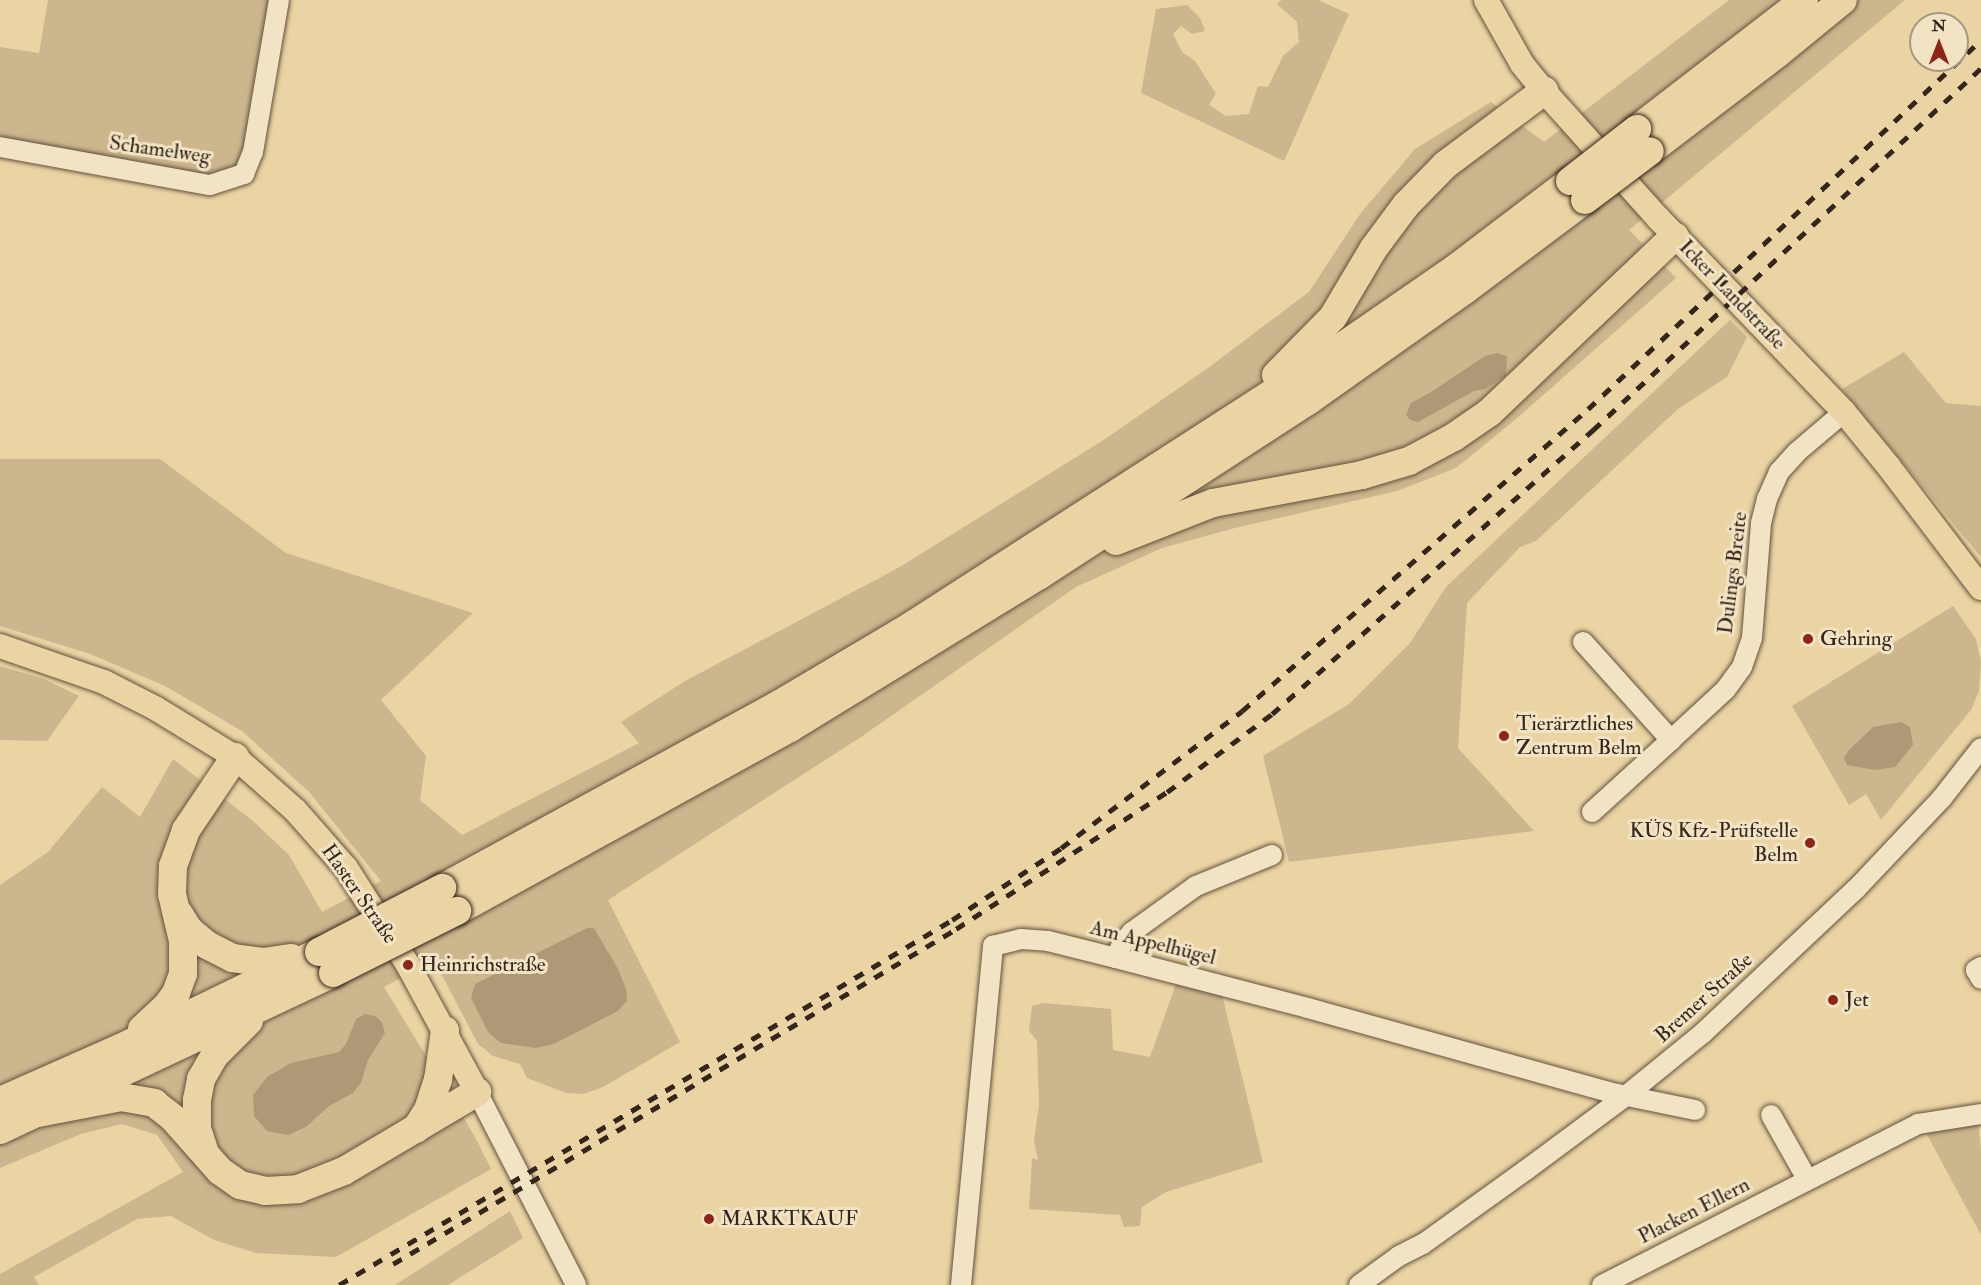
<!DOCTYPE html>
<meta charset="utf-8">
<style>
body{margin:0}
#map{position:relative;width:1981px;height:1285px;overflow:hidden;background:#ebd4a4;font-family:"IM FELL Double Pica",serif}
div>[style]{position:absolute}
.green>*{inset:0;background:#ccb68d}
.water>*{inset:0;background:#ad9976}
.roads{filter:drop-shadow(0 0 2px #62523f) drop-shadow(0 0 2px #62523f)}
.minor>*{height:20px;margin:-10px;padding:0 10px;transform-origin:10px;border-radius:10px;background:#f2e3c4}
.major>*{height:24px;margin:-12px;padding:0 12px;transform-origin:12px;border-radius:12px;background:#ebd4a4}
.highway>*{height:28px;margin:-14px;padding:0 14px;transform-origin:14px;border-radius:14px;background:#ebd4a4}
.rail>*{height:4.5px;margin-top:-2.25px;transform-origin:0;background:repeating-linear-gradient(90deg,#35261d 0 10px,transparent 0 20px)}
.bridges{filter:drop-shadow(0 0 2px #35261d) drop-shadow(0 0 2px #35261d)}
.highway-bridge>*{height:28px;margin:-14px;padding:0 14px;transform-origin:14px;border-radius:14px;background:#ebd4a4}
.dots>*{width:16px;height:16px;translate:-50% -50%;box-sizing:border-box;border:3px solid #f2e3c4;border-radius:50%}
span{translate:-50% -50%;white-space:nowrap;text-align:center;line-height:1.15;-webkit-text-stroke:6px #f2e3c4;paint-order:stroke}
.street-label{font-size:21px;color:#35261d}
.poi-label{font-size:21px;color:#35261d}
.left{translate:0 -50%;text-align:left}
.right{translate:-100% -50%;text-align:right}
.north{position:absolute;left:1909px;top:12px;width:60px;height:60px;box-sizing:border-box;background:#f2e3c4;border:2px solid #a69781;border-radius:50%;rotate:0deg;font-size:16px;font-weight:700;line-height:24px;text-align:center;color:#35261d}
.north::after{content:'';display:block;margin:auto;width:21px;height:27px;background:#8f2418;clip-path:polygon(50% 0,100% 100%,50% 72%,0 100%)}
</style>
<div id="map">
<div class="green">
<div style="clip-path:polygon(48px 0,279px 0,244px 174px,210px 185px,0 147px,0 47px,39px 53px)"></div>
<div style="clip-path:polygon(1281px 0,1318px 0,1349px 14px,1284px 161px,1141px 93px,1156px 9px,1187px 5px,1200px 18px,1205px 31px,1192px 34px,1181px 26px,1173px 34px,1182px 52px,1195px 61px,1216px 94px,1209px 105px,1226px 116px,1249px 114px,1258px 86px,1268px 87px,1283px 56px,1299px 42px,1297px 22px,1277px 4px)"></div>
<div style="clip-path:polygon(1729px 0,1905px 0,1629px 230px,1676px 278px,1516px 419px,1456px 468px,1397px 491px,1235px 528px,1162px 548px,1076px 587px,861px 737px,608px 900px,680px 1042px,603px 1087px,584px 1094px,566px 1093px,527px 1078px,520px 1064px,493px 1056px,478px 1044px,434px 960px,384px 987px,474px 1135px,491px 1169px,336px 1257px,256px 1253px,214px 1240px,171px 1216px,137px 1219px,34px 1277px,39px 1285px,0 1285px,0 1274px,183px 1172px,157px 1135px,122px 1124px,81px 1134px,0 1168px,0 885px,48px 852px,102px 787px,140px 817px,173px 759px,253px 821px,289px 855px,322px 912px,381px 881px,309px 792px,242px 731px,165px 686px,90px 654px,0 626px,0 459px,160px 459px,286px 553px,473px 613px,381px 700px,426px 756px,420px 800px,462px 835px,639px 743px,621px 722px,685px 681px,898px 568px,1102px 441px,1208px 368px,1309px 292px,1360px 214px,1415px 149px,1491px 102px,1544px 142px)"></div>
<div style="clip-path:polygon(1730px 320px,1747px 337px,1727px 377px,1678px 409px,1536px 541px,1520px 547px,1467px 603px,1458px 748px,1534px 831px,1289px 862px,1263px 756px,1349px 704px,1410px 643px,1446px 587px)"></div>
<div style="clip-path:polygon(1904px 352px,1946px 403px,1981px 406px,1981px 557px,1842px 389px)"></div>
<div style="clip-path:polygon(1953px 606px,1976px 639px,1981px 662px,1979px 691px,1971px 710px,1881px 820px,1866px 794px,1849px 805px,1792px 706px)"></div>
<div style="clip-path:polygon(0 666px,44px 679px,79px 696px,47px 741px,0 740px)"></div>
<div style="clip-path:polygon(1177px 981px,1222px 995px,1263px 1162px,1166px 1192px,1142px 1207px,1140px 1226px,1124px 1227px,1120px 1215px,1029px 1209px,1032px 1158px,1038px 1160px,1034px 1140px,1039px 1105px,1037px 1041px,1029px 1031px,1032px 1006px,1044px 1003px,1111px 1009px,1113px 1050px,1150px 1057px)"></div>
<div style="clip-path:polygon(1978px 1122px,1981px 1150px,1981px 1235px,1925px 1131px)"></div>
<div style="clip-path:polygon(510px 1211px,523px 1238px,448px 1285px,395px 1285px)"></div>
</div>
<div class="water">
<div style="clip-path:polygon(1497px 353px,1507px 356px,1506px 375px,1485px 389px,1474px 391px,1418px 422px,1410px 420px,1406px 415px,1411px 403px,1431px 392px,1485px 356px)"></div>
<div style="clip-path:polygon(1901px 722px,1910px 727px,1913px 745px,1895px 767px,1875px 770px,1847px 765px,1844px 758px,1849px 750px,1873px 727px)"></div>
<div style="clip-path:polygon(587px 928px,594px 928px,618px 969px,626px 989px,627px 1001px,618px 1011px,554px 1044px,536px 1048px,501px 1043px,488px 1032px,471px 998px,475px 984px)"></div>
<div style="clip-path:polygon(365px 1014px,375px 1016px,382px 1022px,385px 1033px,368px 1060px,361px 1083px,353px 1093px,329px 1106px,306px 1127px,288px 1135px,267px 1131px,254px 1116px,253px 1095px,267px 1077px,291px 1063px,339px 1052px,346px 1044px,356px 1019px)"></div>
</div>
<div class="roads">
<div class="minor">
<div style="left:0;top:147px;width:213px;rotate:10.3deg"></div>
<div style="left:210px;top:185px;width:36px;rotate:-18deg"></div>
<div style="left:244px;top:174px;width:24px;rotate:-68deg"></div>
<div style="left:253px;top:152px;width:154px;rotate:-80.3deg"></div>
<div style="left:1583px;top:642px;width:132px;rotate:48.1deg"></div>
<div style="left:1671px;top:740px;width:75px;rotate:-42.8deg"></div>
<div style="left:1726px;top:689px;width:27px;rotate:-54deg"></div>
<div style="left:1742px;top:667px;width:31px;rotate:-71deg"></div>
<div style="left:1752px;top:638px;width:115px;rotate:-85.5deg"></div>
<div style="left:1761px;top:523px;width:25px;rotate:-76deg"></div>
<div style="left:1767px;top:499px;width:30px;rotate:-66deg"></div>
<div style="left:1779px;top:472px;width:27px;rotate:-48deg"></div>
<div style="left:1797px;top:452px;width:62px;rotate:-40.4deg"></div>
<div style="left:1592px;top:812px;width:107px;rotate:-42.3deg"></div>
<div style="left:1116px;top:958px;width:15px;rotate:-67deg"></div>
<div style="left:1122px;top:944px;width:16px;rotate:-50deg"></div>
<div style="left:1132px;top:932px;width:79px;rotate:-35.7deg"></div>
<div style="left:1196px;top:886px;width:82px;rotate:-22.2deg"></div>
<div style="left:1981px;top:967px;width:6px;rotate:149deg"></div>
<div style="left:1976px;top:970px;width:10px;rotate:61deg"></div>
<div style="left:477px;top:1092px;width:217px;rotate:62.8deg"></div>
<div style="left:1771px;top:1115px;width:73px;rotate:60.6deg"></div>
<div style="left:961px;top:1285px;width:341px;rotate:-84.6deg"></div>
<div style="left:993px;top:946px;width:29px;rotate:-14deg"></div>
<div style="left:1021px;top:939px;width:27px;rotate:4deg"></div>
<div style="left:1048px;top:941px;width:70px;rotate:14deg"></div>
<div style="left:1116px;top:958px;width:198px;rotate:14.6deg"></div>
<div style="left:1308px;top:1008px;width:312px;rotate:15.6deg"></div>
<div style="left:1608px;top:1092px;width:89px;rotate:11.7deg"></div>
<div style="left:1359px;top:1285px;width:49px;rotate:-35.9deg"></div>
<div style="left:1399px;top:1256px;width:27px;rotate:-27deg"></div>
<div style="left:1423px;top:1244px;width:127px;rotate:-35.7deg"></div>
<div style="left:1526px;top:1170px;width:126px;rotate:-36.6deg"></div>
<div style="left:1627px;top:1095px;width:98px;rotate:-39.2deg"></div>
<div style="left:1703px;top:1033px;width:210px;rotate:-43.3deg"></div>
<div style="left:1856px;top:889px;width:125px;rotate:-46.6deg"></div>
<div style="left:1942px;top:798px;width:63px;rotate:-52deg"></div>
<div style="left:1602px;top:1285px;width:355px;rotate:-27deg"></div>
<div style="left:1918px;top:1124px;width:64px;rotate:-9deg"></div>
</div>
<div class="major">
<div style="left:1486px;top:0;width:73px;rotate:60.6deg"></div>
<div style="left:1522px;top:64px;width:35px;rotate:51deg"></div>
<div style="left:1544px;top:91px;width:172px;rotate:48.1deg"></div>
<div style="left:1659px;top:219px;width:267px;rotate:46.2deg"></div>
<div style="left:1844px;top:412px;width:71px;rotate:50.7deg"></div>
<div style="left:1889px;top:467px;width:152px;rotate:52.8deg"></div>
<div style="left:0;top:646px;width:110px;rotate:19.1deg"></div>
<div style="left:104px;top:682px;width:57px;rotate:27deg"></div>
<div style="left:155px;top:708px;width:94px;rotate:31.5deg"></div>
<div style="left:235px;top:757px;width:80px;rotate:41.5deg"></div>
<div style="left:295px;top:810px;width:77px;rotate:48.7deg"></div>
<div style="left:346px;top:868px;width:115px;rotate:57.4deg"></div>
<div style="left:408px;top:965px;width:145px;rotate:61.5deg"></div>
</div>
<div class="highway">
<div style="left:1637px;top:129px;width:211px;rotate:-37.7deg"></div>
<div style="left:1650px;top:151px;width:160px;rotate:-37.4deg"></div>
<div style="left:1777px;top:54px;width:85px;rotate:-39.3deg"></div>
<div style="left:1276px;top:375px;width:81px;rotate:-45.5deg"></div>
<div style="left:1333px;top:317px;width:80px;rotate:-59.3deg"></div>
<div style="left:1374px;top:248px;width:54px;rotate:-53.3deg"></div>
<div style="left:1406px;top:205px;width:56px;rotate:-45.7deg"></div>
<div style="left:1445px;top:165px;width:124px;rotate:-36.8deg"></div>
<div style="left:1116px;top:541px;width:104px;rotate:-21.4deg"></div>
<div style="left:1213px;top:503px;width:152px;rotate:-10.6deg"></div>
<div style="left:1362px;top:475px;width:49px;rotate:-16.6deg"></div>
<div style="left:1409px;top:461px;width:51px;rotate:-28.1deg"></div>
<div style="left:1454px;top:437px;width:44px;rotate:-34.8deg"></div>
<div style="left:1490px;top:412px;width:255px;rotate:-43.6deg"></div>
<div style="left:442px;top:888px;width:383px;rotate:-28.6deg"></div>
<div style="left:778px;top:705px;width:155px;rotate:-30.7deg"></div>
<div style="left:911px;top:626px;width:457px;rotate:-32.8deg"></div>
<div style="left:1295px;top:379px;width:196px;rotate:-34.6deg"></div>
<div style="left:1456px;top:268px;width:143px;rotate:-37.3deg"></div>
<div style="left:457px;top:911px;width:380px;rotate:-28.8deg"></div>
<div style="left:790px;top:728px;width:293px;rotate:-31.5deg"></div>
<div style="left:1040px;top:575px;width:320px;rotate:-33deg"></div>
<div style="left:1308px;top:401px;width:192px;rotate:-35.3deg"></div>
<div style="left:1465px;top:290px;width:150px;rotate:-36.9deg"></div>
<div style="left:179px;top:914px;width:19px;rotate:58deg"></div>
<div style="left:189px;top:930px;width:23px;rotate:40deg"></div>
<div style="left:207px;top:945px;width:28px;rotate:27deg"></div>
<div style="left:232px;top:958px;width:31px;rotate:7deg"></div>
<div style="left:263px;top:962px;width:29px;rotate:-8deg"></div>
<div style="left:142px;top:1029px;width:33px;rotate:-43deg"></div>
<div style="left:166px;top:1007px;width:17px;rotate:-54deg"></div>
<div style="left:176px;top:993px;width:20px;rotate:-70deg"></div>
<div style="left:183px;top:974px;width:33px;rotate:-90deg"></div>
<div style="left:183px;top:941px;width:48px;rotate:-103.2deg"></div>
<div style="left:172px;top:894px;width:28px;rotate:-88deg"></div>
<div style="left:173px;top:866px;width:38px;rotate:-70deg"></div>
<div style="left:186px;top:830px;width:88px;rotate:-56.1deg"></div>
<div style="left:0;top:1101px;width:131px;rotate:-23.8deg"></div>
<div style="left:120px;top:1048px;width:221px;rotate:-25.8deg"></div>
<div style="left:38px;top:1113px;width:85px;rotate:-10.9deg"></div>
<div style="left:121px;top:1097px;width:34px;rotate:10deg"></div>
<div style="left:154px;top:1103px;width:24px;rotate:38deg"></div>
<div style="left:173px;top:1118px;width:71px;rotate:48.4deg"></div>
<div style="left:220px;top:1171px;width:24px;rotate:35deg"></div>
<div style="left:240px;top:1185px;width:26px;rotate:13deg"></div>
<div style="left:265px;top:1191px;width:33px;rotate:-3deg"></div>
<div style="left:298px;top:1189px;width:49px;rotate:-21.4deg"></div>
<div style="left:344px;top:1171px;width:155px;rotate:-30.7deg"></div>
<div style="left:416px;top:1129px;width:22px;rotate:-58deg"></div>
<div style="left:428px;top:1110px;width:32px;rotate:-72deg"></div>
<div style="left:438px;top:1080px;width:50px;rotate:-82deg"></div>
<div style="left:0;top:1130px;width:368px;rotate:-25.2deg"></div>
<div style="left:205px;top:1153px;width:25px;rotate:-108deg"></div>
<div style="left:197px;top:1129px;width:29px;rotate:-90deg"></div>
<div style="left:197px;top:1100px;width:21px;rotate:-79deg"></div>
<div style="left:201px;top:1079px;width:28px;rotate:-60deg"></div>
<div style="left:215px;top:1055px;width:48px;rotate:-45deg"></div>
</div>
</div>
<div class="rail">
<div style="left:393px;top:1264px;width:655px;rotate:-30.75deg"></div>
<div style="left:956px;top:929px;width:252px;rotate:-33deg"></div>
<div style="left:1167px;top:792px;width:131px;rotate:-36.6deg"></div>
<div style="left:1272px;top:714px;width:429px;rotate:-41.5deg"></div>
<div style="left:1593px;top:430px;width:531px;rotate:-43.01deg"></div>
<div style="left:339px;top:1285px;width:713px;rotate:-30.77deg"></div>
<div style="left:952px;top:920px;width:131px;rotate:-33.4deg"></div>
<div style="left:1061px;top:848px;width:227px;rotate:-37.1deg"></div>
<div style="left:1242px;top:711px;width:459px;rotate:-41.1deg"></div>
<div style="left:1588px;top:409px;width:539px;rotate:-43.2deg"></div>
</div>
<div class="bridges">
<div class="highway-bridge">
<div style="left:1570px;top:181px;width:85px;rotate:-37.8deg"></div>
<div style="left:1585px;top:200px;width:81px;rotate:-37deg"></div>
<div style="left:319px;top:952px;width:139px;rotate:-27.5deg"></div>
<div style="left:333px;top:973px;width:139px;rotate:-26.6deg"></div>
</div>
</div>
<div class="dots">
<div style="left:1808px;top:639px;background:#8f2418"></div>
<div style="left:1504px;top:736px;background:#8f2418"></div>
<div style="left:1810px;top:843px;background:#8f2418"></div>
<div style="left:408px;top:965px;background:#8f2418"></div>
<div style="left:1833px;top:1000px;background:#8f2418"></div>
<div style="left:709px;top:1219px;background:#8f2418"></div>
</div>
<div class="street-label">
<span style="left:160px;top:150px;rotate:8deg">Schamelweg</span>
<span style="left:1732px;top:295px;rotate:46deg">Icker Landstraße</span>
<span style="left:1733px;top:573px;rotate:-83deg">Dulings Breite</span>
<span style="left:359px;top:894px;rotate:55deg">Haster Straße</span>
<span style="left:1153px;top:943px;rotate:14deg">Am Appelhügel</span>
<span style="left:1704px;top:998px;rotate:-42deg">Bremer Straße</span>
<span style="left:1694px;top:1211px;rotate:-27deg">Placken Ellern</span>
</div>
<div class="poi-label">
<span class="left" style="left:1820px;top:639px">Gehring</span>
<span class="left" style="left:1516px;top:736px">Tierärztliches<br>Zentrum Belm</span>
<span class="right" style="left:1798px;top:843px">KÜS Kfz-Prüfstelle<br>Belm</span>
<span class="left" style="left:420px;top:965px">Heinrichstraße</span>
<span class="left" style="left:1845px;top:1000px">Jet</span>
<span class="left" style="left:721px;top:1219px">MARKTKAUF</span>
</div>
<div class="north">N</div>
</div>
